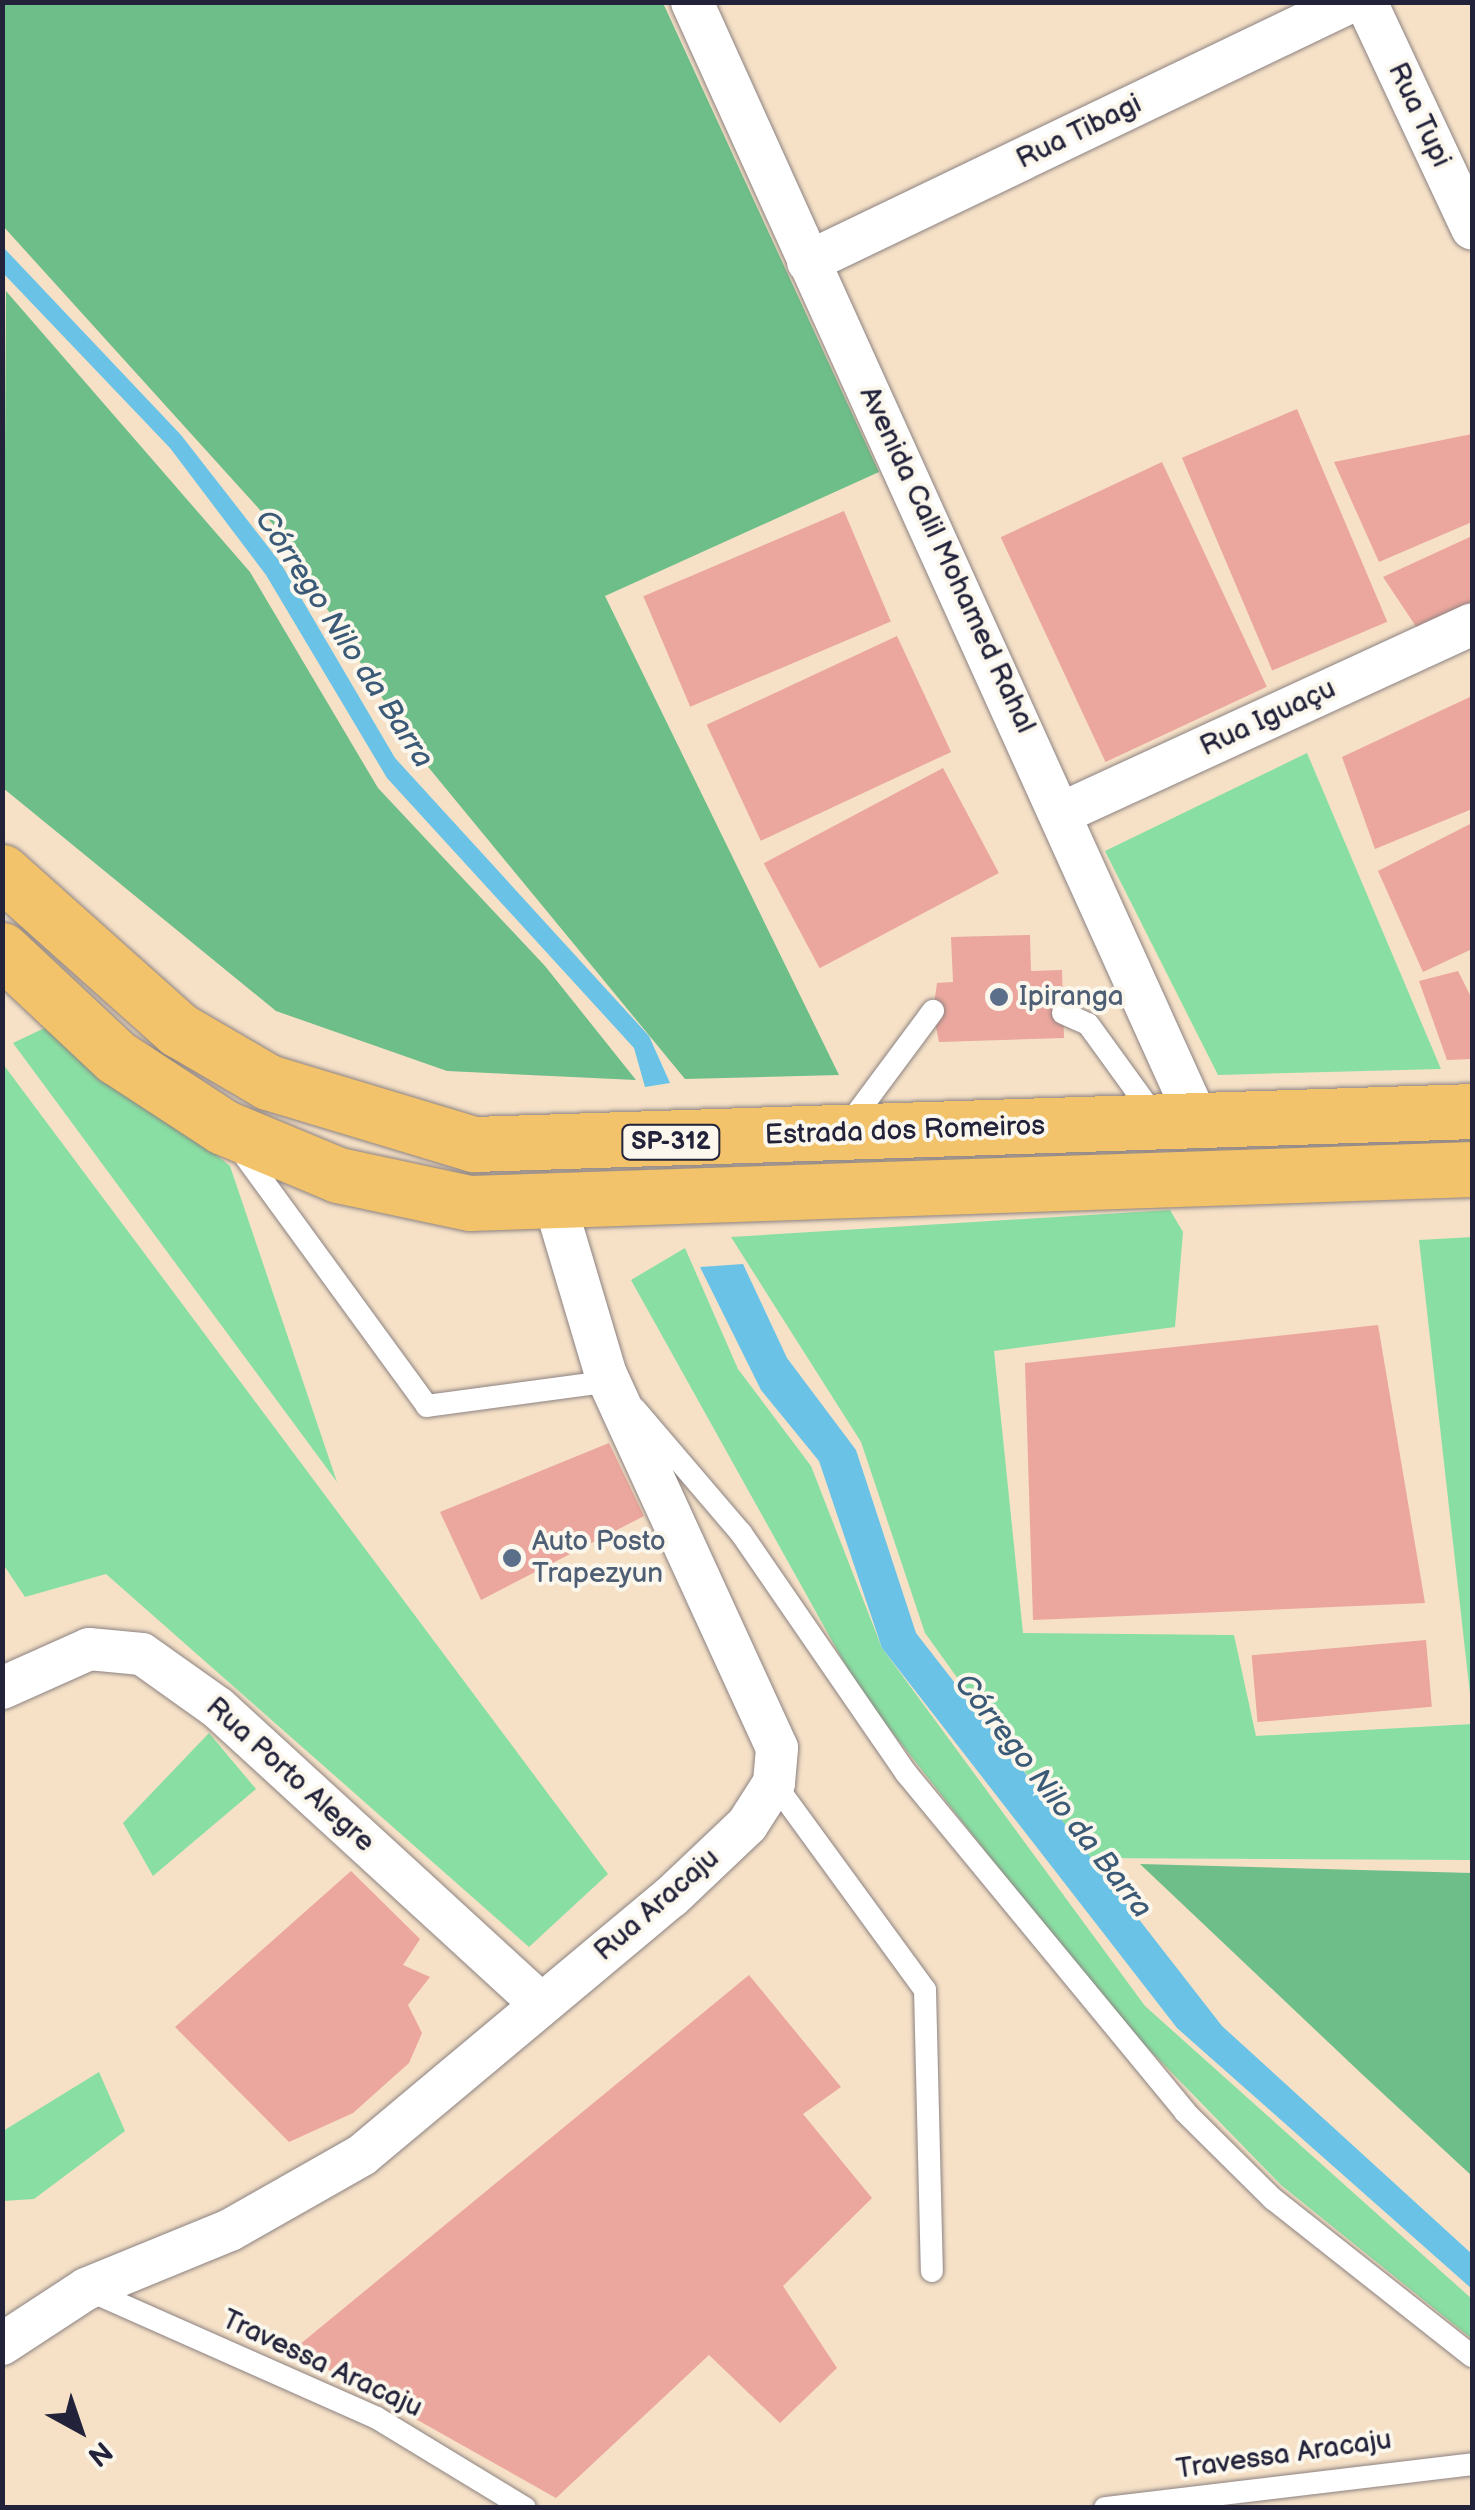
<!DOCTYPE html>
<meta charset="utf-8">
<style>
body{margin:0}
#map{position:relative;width:1475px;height:2510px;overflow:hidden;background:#f6e1c7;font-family:"Balsamiq Sans",sans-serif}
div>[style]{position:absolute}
.green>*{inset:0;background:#89dfa3}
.forest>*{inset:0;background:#6ebe89}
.water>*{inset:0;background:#6ac3e7}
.building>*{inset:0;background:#eba69d;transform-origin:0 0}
.roads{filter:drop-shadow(0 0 2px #8c8281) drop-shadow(0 0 2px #8c8281)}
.lane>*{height:22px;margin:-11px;padding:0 11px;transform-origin:11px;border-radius:11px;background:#fff}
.street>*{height:42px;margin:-21px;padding:0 21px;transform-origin:21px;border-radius:21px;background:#fff}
.primary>*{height:55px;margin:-27.5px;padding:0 27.5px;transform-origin:27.5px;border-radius:27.5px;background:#f2c36a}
.dots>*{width:28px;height:28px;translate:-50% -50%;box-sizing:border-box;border:5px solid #fbf7ec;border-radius:50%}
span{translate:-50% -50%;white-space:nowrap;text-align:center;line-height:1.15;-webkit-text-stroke:8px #fbf7ec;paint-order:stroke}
.shield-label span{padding:2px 8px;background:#fbf7ec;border:2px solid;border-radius:8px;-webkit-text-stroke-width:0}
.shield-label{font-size:25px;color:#22223b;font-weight:700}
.street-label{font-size:28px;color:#22223b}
.service-label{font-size:28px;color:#4e5e75}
.left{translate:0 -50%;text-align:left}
.water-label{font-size:30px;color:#3b5a77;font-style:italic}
.frame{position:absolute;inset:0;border:5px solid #22223b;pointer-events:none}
.north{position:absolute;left:30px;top:2380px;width:100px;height:100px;-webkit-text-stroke:8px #fbf7ec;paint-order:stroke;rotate:140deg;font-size:28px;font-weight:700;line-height:40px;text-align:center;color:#22223b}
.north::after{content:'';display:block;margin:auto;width:35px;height:45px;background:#22223b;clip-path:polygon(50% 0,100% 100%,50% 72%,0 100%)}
</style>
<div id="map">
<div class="green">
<div style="clip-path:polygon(1307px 753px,1441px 1069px,1218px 1075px,1105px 851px)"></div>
<div style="clip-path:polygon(55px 1023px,230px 1166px,337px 1482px,13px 1043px)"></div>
<div style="clip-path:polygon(3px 1064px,608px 1874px,529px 1947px,106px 1574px,25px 1597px,3px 1564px)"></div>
<div style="clip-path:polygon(1170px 1210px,1183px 1232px,1175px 1327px,994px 1351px,1023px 1633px,1234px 1635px,1256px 1736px,1472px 1724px,1472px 1860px,1087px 1858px,925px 1633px,861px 1442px,731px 1237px)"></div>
<div style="clip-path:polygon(1472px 1237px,1472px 1712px,1419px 1240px)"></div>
<div style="clip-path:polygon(685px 1248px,738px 1369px,811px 1466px,882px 1648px,1145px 2006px,1472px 2299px,1472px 2339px,1281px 2185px,1105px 2004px,860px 1691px,631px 1280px)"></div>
<div style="clip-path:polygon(209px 1733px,256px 1789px,153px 1876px,123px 1823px)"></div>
<div style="clip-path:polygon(99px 2072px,125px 2131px,34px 2199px,3px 2201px,3px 2131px)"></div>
</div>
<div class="forest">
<div style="clip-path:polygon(2px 3px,663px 3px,879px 472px,605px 596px,839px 1075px,685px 1079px,415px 751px,279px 531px,3px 226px)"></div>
<div style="clip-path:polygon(6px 291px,250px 572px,378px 788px,545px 966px,636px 1080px,447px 1071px,276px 1011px,3px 788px)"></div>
<div style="clip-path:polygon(1140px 1864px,1472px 1873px,1472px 2176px,1364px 2076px)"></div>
</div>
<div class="water">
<div style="clip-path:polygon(3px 247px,181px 435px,280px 562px,395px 758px,649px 1036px,670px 1083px,645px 1087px,634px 1048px,387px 778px,266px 575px,170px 448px,3px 273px)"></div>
<div style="clip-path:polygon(743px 1264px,787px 1358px,856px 1450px,916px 1633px,1222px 2026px,1472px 2254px,1472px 2289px,1177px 2028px,882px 1648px,819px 1461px,761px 1390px,700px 1267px)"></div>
</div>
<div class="building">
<div style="left:1297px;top:409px;width:231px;height:125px;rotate:67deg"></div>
<div style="clip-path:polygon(1472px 434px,1472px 522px,1379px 562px,1334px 462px)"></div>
<div style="left:1162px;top:462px;width:248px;height:178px;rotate:65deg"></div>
<div style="left:844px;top:511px;width:120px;height:218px;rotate:67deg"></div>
<div style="clip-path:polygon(1472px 536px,1472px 606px,1419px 631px,1383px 577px)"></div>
<div style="left:897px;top:636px;width:128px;height:210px;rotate:65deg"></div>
<div style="clip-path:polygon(1472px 696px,1472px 809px,1375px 849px,1342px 757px)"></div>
<div style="left:943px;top:768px;width:119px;height:203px;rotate:62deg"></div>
<div style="clip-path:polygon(1472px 823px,1472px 949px,1423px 972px,1378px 871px)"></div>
<div style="clip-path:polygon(1030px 935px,1031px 971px,1062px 970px,1064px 1038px,939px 1042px,933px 1011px,937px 983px,953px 982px,951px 937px)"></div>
<div style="clip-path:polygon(1458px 971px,1472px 999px,1472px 1059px,1447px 1060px,1419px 981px)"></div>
<div style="clip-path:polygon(1378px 1325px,1425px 1603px,1033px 1620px,1025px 1363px)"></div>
<div style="clip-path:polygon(609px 1443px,644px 1516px,481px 1600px,440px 1512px)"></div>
<div style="left:1426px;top:1640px;width:67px;height:175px;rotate:85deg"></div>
<div style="clip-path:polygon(351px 1871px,420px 1939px,403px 1965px,430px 1977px,408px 2005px,422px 2033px,409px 2063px,353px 2113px,289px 2142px,175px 2027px)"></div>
<div style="clip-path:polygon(749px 1975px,841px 2087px,803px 2114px,872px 2198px,783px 2286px,837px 2368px,780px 2423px,709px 2355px,556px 2498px,293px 2350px)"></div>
</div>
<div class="roads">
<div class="lane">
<div style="left:1063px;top:1013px;width:27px;rotate:24deg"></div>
<div style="left:1088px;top:1024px;width:116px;rotate:54.1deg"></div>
<div style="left:846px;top:1128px;width:146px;rotate:-53.4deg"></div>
<div style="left:239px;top:1148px;width:319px;rotate:53.9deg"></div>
<div style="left:427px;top:1406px;width:186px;rotate:-7.7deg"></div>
<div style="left:635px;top:1409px;width:163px;rotate:49.5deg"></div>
<div style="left:741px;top:1533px;width:291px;rotate:55.5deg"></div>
<div style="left:906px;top:1773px;width:439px;rotate:50.5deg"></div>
<div style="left:1185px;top:2112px;width:124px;rotate:44.7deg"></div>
<div style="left:1273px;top:2199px;width:253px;rotate:38.3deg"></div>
<div style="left:774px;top:1783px;width:256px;rotate:53.9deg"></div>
<div style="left:925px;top:1990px;width:281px;rotate:88.6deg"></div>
<div style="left:86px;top:2289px;width:318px;rotate:23.9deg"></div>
<div style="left:377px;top:2418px;width:173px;rotate:31.3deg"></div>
<div style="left:1105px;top:2508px;width:370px;rotate:-6.8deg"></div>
</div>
<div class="street">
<div style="left:692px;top:2px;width:1226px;rotate:65.67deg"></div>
<div style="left:1366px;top:2px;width:250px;rotate:64.9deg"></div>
<div style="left:808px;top:262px;width:601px;rotate:-25.63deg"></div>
<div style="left:1064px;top:812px;width:449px;rotate:-24.7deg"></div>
<div style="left:2px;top:1688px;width:95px;rotate:-24.1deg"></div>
<div style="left:89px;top:1649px;width:53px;rotate:5.4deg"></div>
<div style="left:142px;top:1654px;width:93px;rotate:35.4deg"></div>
<div style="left:218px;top:1708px;width:438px;rotate:42.5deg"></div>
<div style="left:2px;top:2344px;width:100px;rotate:-33.2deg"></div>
<div style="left:86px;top:2289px;width:156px;rotate:-22.3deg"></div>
<div style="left:230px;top:2230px;width:152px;rotate:-29.6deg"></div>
<div style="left:362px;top:2155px;width:403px;rotate:-39.9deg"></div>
<div style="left:671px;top:1897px;width:105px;rotate:-43.5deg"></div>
<div style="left:747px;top:1825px;width:50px;rotate:-57.3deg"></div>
<div style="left:774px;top:1783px;width:35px;rotate:-85deg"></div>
<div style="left:777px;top:1748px;width:410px;rotate:-114.6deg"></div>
<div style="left:606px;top:1375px;width:178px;rotate:-106.6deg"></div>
</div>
<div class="primary">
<div style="left:2px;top:872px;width:237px;rotate:41.8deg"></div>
<div style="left:179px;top:1030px;width:103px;rotate:30.3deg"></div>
<div style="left:268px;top:1082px;width:215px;rotate:16.8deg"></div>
<div style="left:474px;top:1144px;width:999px;rotate:-1.89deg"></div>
<div style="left:2px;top:950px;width:156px;rotate:43.2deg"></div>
<div style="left:116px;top:1057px;width:128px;rotate:33.2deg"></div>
<div style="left:223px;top:1127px;width:125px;rotate:22.7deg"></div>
<div style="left:338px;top:1175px;width:135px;rotate:12deg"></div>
<div style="left:470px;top:1203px;width:1003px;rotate:-1.94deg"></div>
</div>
</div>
<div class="dots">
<div style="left:999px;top:997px;background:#5c6f8a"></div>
<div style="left:512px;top:1558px;background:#5c6f8a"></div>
</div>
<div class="shield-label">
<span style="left:671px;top:1142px">SP-312</span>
</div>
<div class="street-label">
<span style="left:1419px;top:115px;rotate:65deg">Rua Tupi</span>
<span style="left:1079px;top:132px;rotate:-26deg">Rua Tibagi</span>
<span style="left:947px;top:560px;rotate:65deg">Avenida Calil Mohamed Rahal</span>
<span style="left:1268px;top:718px;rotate:-25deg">Rua Iguaçu</span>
<span style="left:905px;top:1131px;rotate:-2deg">Estrada dos Romeiros</span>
<span style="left:290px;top:1775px;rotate:42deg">Rua Porto Alegre</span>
<span style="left:657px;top:1905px;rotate:-41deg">Rua Aracaju</span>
<span style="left:322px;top:2364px;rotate:25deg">Travessa Aracaju</span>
<span style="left:1284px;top:2455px;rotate:-8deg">Travessa Aracaju</span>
</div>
<div class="service-label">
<span class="left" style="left:1019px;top:997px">Ipiranga</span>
<span class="left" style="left:532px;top:1558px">Auto Posto<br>Trapezyun</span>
</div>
<div class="water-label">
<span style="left:344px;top:639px;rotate:57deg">Córrego Nilo da Barra</span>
<span style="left:1053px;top:1796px;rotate:52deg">Córrego Nilo da Barra</span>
</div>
<div class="frame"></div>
<div class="north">N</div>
</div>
